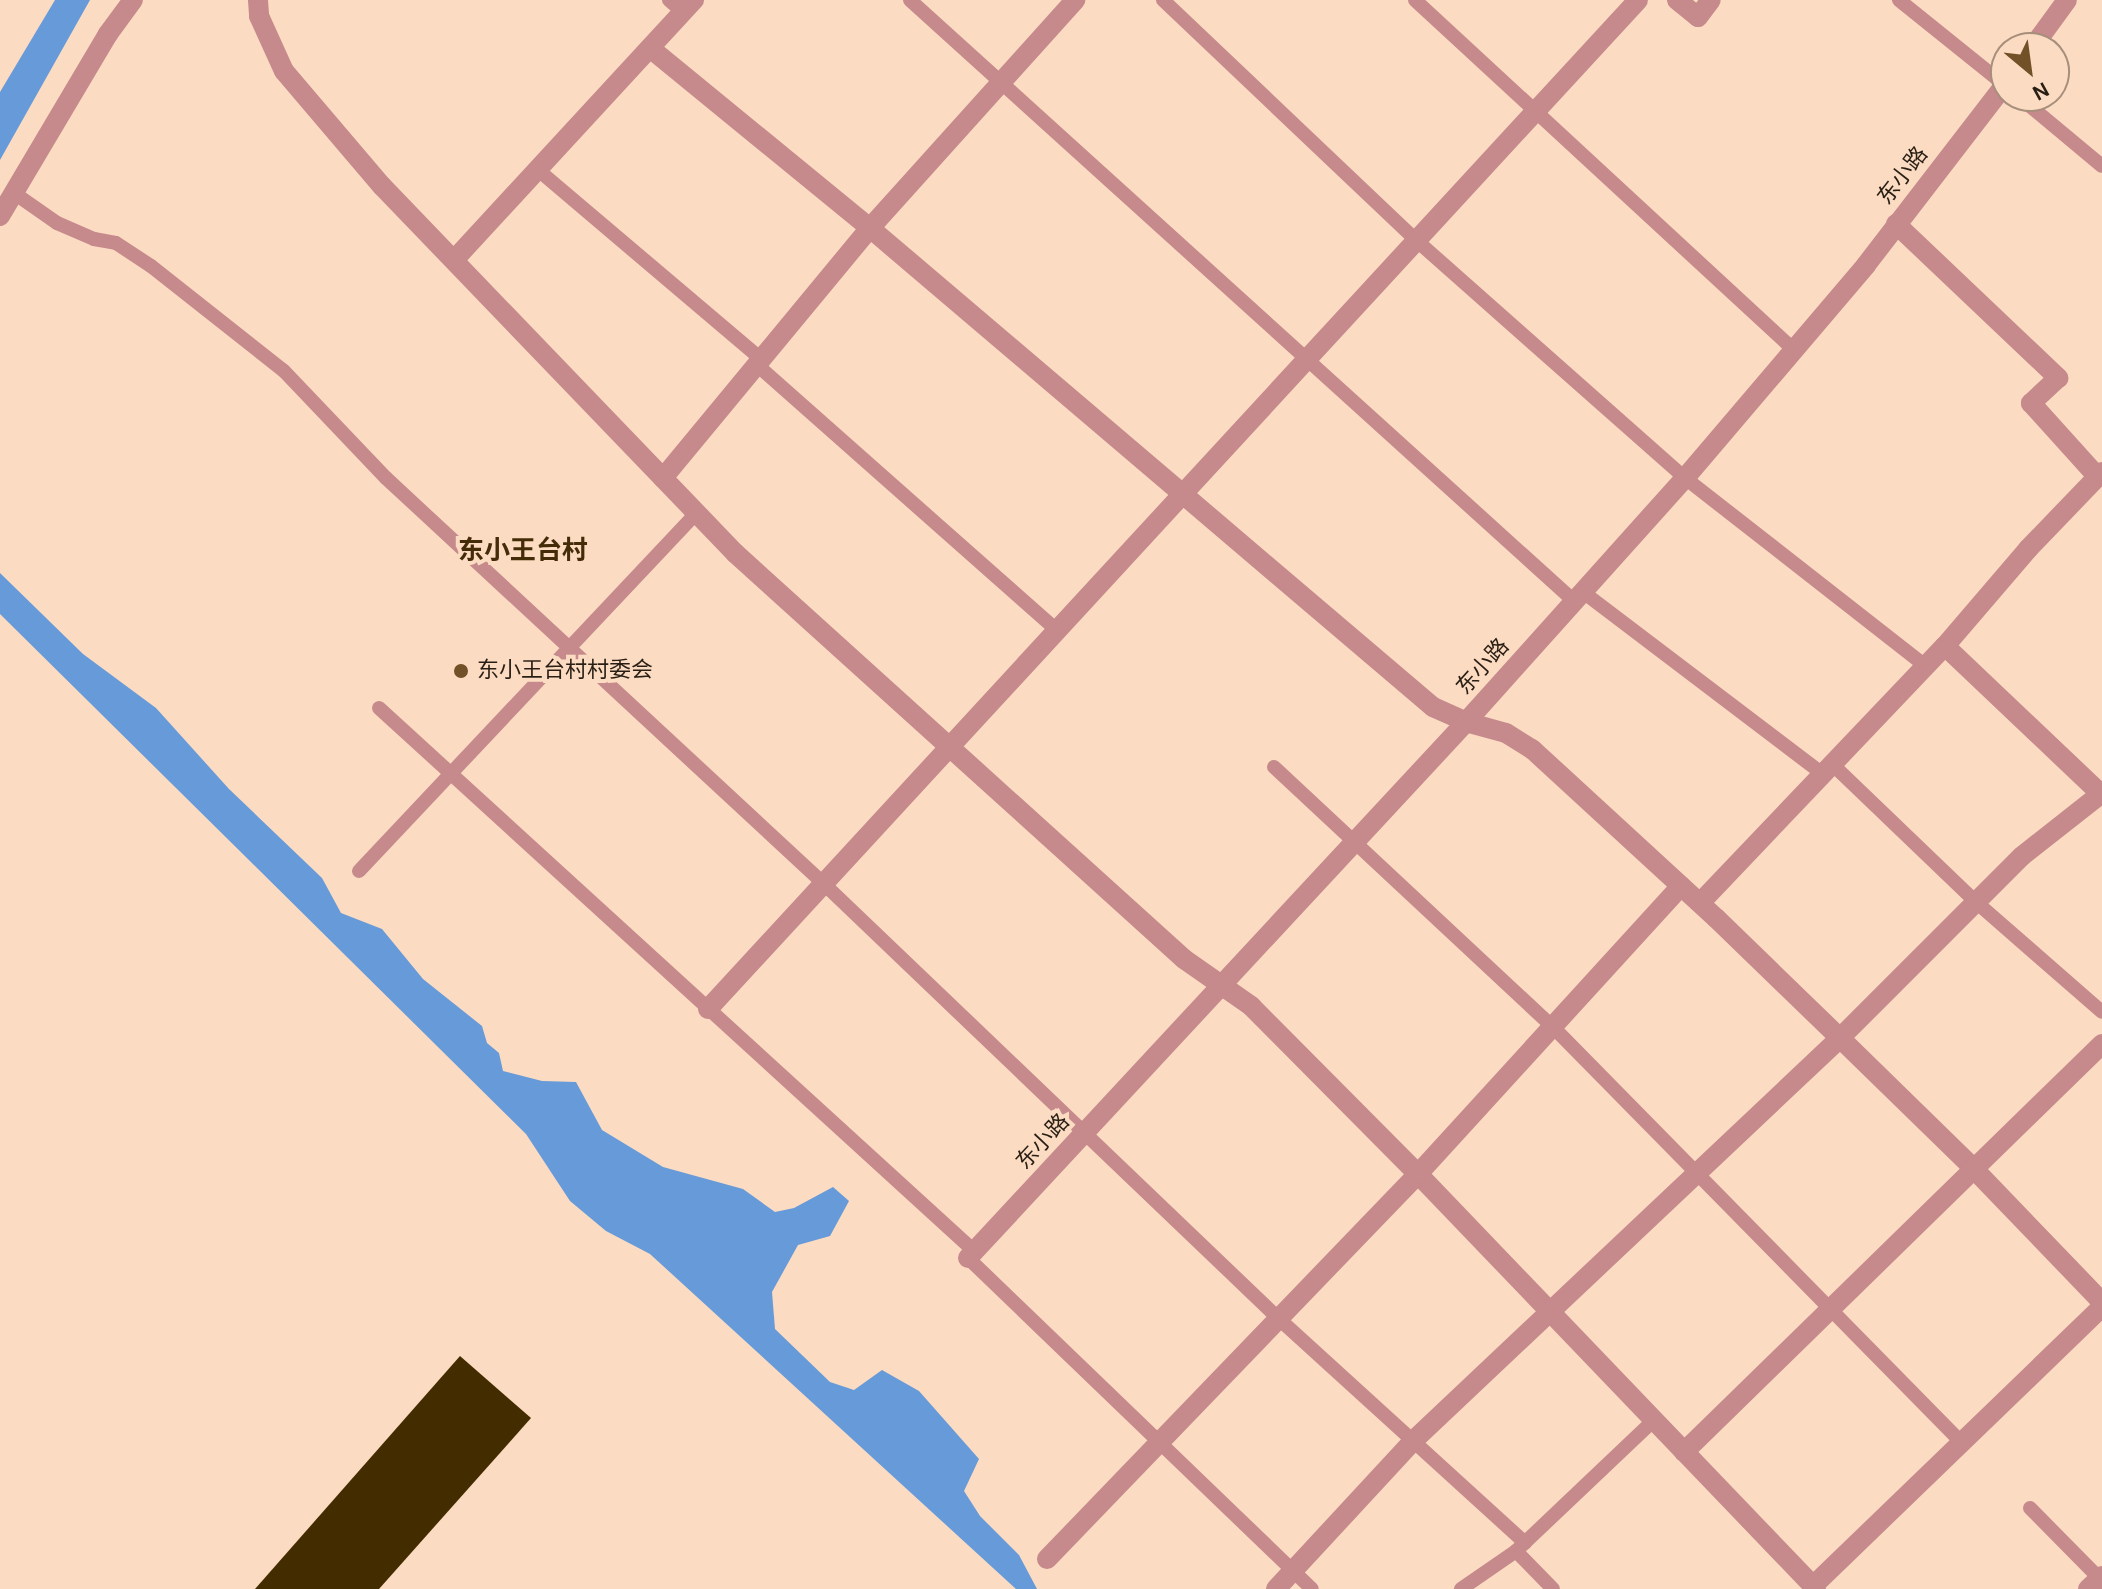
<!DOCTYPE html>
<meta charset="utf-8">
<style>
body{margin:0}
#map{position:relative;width:2102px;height:1589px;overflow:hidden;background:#fbdbc1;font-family:Karla,"Noto Sans SC",sans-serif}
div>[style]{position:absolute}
.water>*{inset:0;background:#679ad9}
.building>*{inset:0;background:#442c01}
.lane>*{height:14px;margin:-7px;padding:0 7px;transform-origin:7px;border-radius:7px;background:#c6898c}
.street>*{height:20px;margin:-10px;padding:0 10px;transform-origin:10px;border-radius:10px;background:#c6898c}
.dots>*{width:22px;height:22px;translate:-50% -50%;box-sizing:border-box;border:4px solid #fbdbc1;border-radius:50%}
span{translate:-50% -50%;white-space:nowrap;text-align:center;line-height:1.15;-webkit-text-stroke:8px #fbdbc1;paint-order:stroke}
.street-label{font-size:22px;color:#291e14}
.poi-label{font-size:22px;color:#291e14}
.left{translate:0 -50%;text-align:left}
.quarter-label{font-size:26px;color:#452c09;font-weight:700}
.north{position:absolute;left:1990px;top:32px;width:80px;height:80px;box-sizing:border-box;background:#fbdbc1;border:2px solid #a78f7c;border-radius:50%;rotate:151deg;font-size:22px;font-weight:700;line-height:32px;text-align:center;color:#291e14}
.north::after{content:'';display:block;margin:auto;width:28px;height:36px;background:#725128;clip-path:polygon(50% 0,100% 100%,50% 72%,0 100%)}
</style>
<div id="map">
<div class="water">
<div style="clip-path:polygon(55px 0,90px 0,0 160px,0 92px)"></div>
<div style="clip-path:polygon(0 573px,83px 654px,156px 708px,229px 789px,322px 878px,341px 913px,382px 929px,423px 979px,482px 1026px,487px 1043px,499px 1053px,503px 1071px,542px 1081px,576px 1082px,602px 1130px,663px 1167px,743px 1189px,775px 1212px,794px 1208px,833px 1187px,849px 1201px,830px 1236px,798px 1245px,772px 1292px,775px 1329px,830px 1382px,854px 1390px,882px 1370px,919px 1391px,979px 1459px,964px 1491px,980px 1516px,1019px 1555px,1037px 1589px,1016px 1589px,650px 1254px,606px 1231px,570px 1201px,526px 1134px,0 614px)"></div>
</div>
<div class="building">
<div style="clip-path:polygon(460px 1356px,531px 1418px,379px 1589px,255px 1589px)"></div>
</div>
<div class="lane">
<div style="left:669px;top:0;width:18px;rotate:41deg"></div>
<div style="left:910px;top:0;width:896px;rotate:42.15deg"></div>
<div style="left:1163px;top:0;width:349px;rotate:43.5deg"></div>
<div style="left:1416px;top:240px;width:359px;rotate:41.5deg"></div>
<div style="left:1685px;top:478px;width:306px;rotate:38deg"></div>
<div style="left:1415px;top:0;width:514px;rotate:42.72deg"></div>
<div style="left:1899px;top:0;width:137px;rotate:38.8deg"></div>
<div style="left:2018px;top:96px;width:109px;rotate:39.8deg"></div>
<div style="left:537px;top:169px;width:294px;rotate:40.3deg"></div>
<div style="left:14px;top:193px;width:52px;rotate:34.9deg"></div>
<div style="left:57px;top:223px;width:40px;rotate:23.4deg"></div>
<div style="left:94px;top:239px;width:22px;rotate:10deg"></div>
<div style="left:116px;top:243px;width:42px;rotate:33.3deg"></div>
<div style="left:151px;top:266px;width:169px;rotate:38.3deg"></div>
<div style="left:284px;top:371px;width:148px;rotate:46.4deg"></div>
<div style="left:386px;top:478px;width:596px;rotate:42.82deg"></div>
<div style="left:823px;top:883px;width:629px;rotate:43.71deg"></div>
<div style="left:1278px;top:1318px;width:334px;rotate:42.3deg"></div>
<div style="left:757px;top:365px;width:400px;rotate:41.5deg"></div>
<div style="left:1583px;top:592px;width:301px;rotate:37.2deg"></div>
<div style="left:379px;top:708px;width:806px;rotate:42.38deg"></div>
<div style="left:1832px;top:764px;width:199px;rotate:43.8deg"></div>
<div style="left:1976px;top:902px;width:167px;rotate:41.1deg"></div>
<div style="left:1274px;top:767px;width:380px;rotate:43deg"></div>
<div style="left:1552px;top:1026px;width:585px;rotate:45.48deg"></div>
<div style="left:359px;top:871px;width:492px;rotate:-46.7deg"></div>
<div style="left:968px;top:1258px;width:477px;rotate:43.9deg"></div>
<div style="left:2030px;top:1508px;width:103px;rotate:45.4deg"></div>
<div style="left:1516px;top:1551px;width:53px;rotate:45.8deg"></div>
<div style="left:1461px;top:1589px;width:67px;rotate:-34.6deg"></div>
<div style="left:1516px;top:1551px;width:189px;rotate:-43.5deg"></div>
</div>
<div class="street">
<div style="left:258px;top:0;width:16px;rotate:86deg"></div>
<div style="left:259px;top:16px;width:60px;rotate:65.6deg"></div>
<div style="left:284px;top:71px;width:151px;rotate:49.6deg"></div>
<div style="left:382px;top:186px;width:509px;rotate:46.11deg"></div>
<div style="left:735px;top:553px;width:605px;rotate:42.12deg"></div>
<div style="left:1184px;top:959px;width:82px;rotate:35deg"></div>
<div style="left:1251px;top:1006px;width:237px;rotate:45.2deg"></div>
<div style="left:1418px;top:1174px;width:575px;rotate:46.2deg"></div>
<div style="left:1677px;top:0;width:27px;rotate:39deg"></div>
<div style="left:1698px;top:17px;width:21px;rotate:-53deg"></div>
<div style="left:650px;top:48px;width:284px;rotate:39.3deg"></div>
<div style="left:870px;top:228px;width:739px;rotate:40.39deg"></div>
<div style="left:1433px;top:707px;width:36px;rotate:24deg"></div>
<div style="left:1466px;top:722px;width:41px;rotate:15.4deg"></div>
<div style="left:1506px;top:733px;width:31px;rotate:32deg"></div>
<div style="left:1532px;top:749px;width:250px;rotate:42.6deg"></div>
<div style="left:1716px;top:918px;width:173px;rotate:44.1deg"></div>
<div style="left:1840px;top:1038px;width:186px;rotate:44.3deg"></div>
<div style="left:1973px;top:1168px;width:186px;rotate:46.1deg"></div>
<div style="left:2032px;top:48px;width:59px;rotate:-53.9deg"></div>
<div style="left:0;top:216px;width:212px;rotate:-59.3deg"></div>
<div style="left:108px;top:34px;width:42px;rotate:-53.7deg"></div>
<div style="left:1896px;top:224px;width:224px;rotate:43.5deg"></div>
<div style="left:2058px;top:378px;width:37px;rotate:137deg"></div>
<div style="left:2031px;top:403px;width:98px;rotate:47.9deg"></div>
<div style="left:454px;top:260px;width:354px;rotate:-47.3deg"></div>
<div style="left:663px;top:478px;width:325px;rotate:-50.4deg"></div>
<div style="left:870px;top:228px;width:307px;rotate:-48deg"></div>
<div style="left:1945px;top:646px;width:215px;rotate:43.5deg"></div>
<div style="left:1700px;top:903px;width:355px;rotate:-46.4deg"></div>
<div style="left:1945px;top:646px;width:128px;rotate:-49.4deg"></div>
<div style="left:2028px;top:549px;width:107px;rotate:-46.1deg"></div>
<div style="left:708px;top:1009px;width:1372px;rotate:-47.33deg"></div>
<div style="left:968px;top:1258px;width:732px;rotate:-47.1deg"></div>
<div style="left:1466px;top:722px;width:328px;rotate:-48.1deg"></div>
<div style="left:1685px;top:478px;width:280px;rotate:-49.6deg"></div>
<div style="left:1866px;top:265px;width:230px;rotate:-52.4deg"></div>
<div style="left:1684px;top:1452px;width:584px;rotate:-44.31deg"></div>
<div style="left:1047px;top:1559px;width:535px;rotate:-46.06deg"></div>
<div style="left:1418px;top:1174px;width:390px;rotate:-47.6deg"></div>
<div style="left:1813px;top:1586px;width:402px;rotate:-44deg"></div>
<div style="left:1276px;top:1589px;width:202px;rotate:-47.2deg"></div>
<div style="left:1413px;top:1441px;width:587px;rotate:-43.34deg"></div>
<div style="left:1840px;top:1038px;width:257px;rotate:-45deg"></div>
<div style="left:2022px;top:856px;width:102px;rotate:-38.2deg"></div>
<div style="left:2088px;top:1589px;width:19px;rotate:-43deg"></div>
</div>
<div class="dots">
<div style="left:461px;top:671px;background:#725128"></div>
</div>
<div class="street-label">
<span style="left:1903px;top:176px;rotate:-52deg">东小路</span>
<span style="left:1483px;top:667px;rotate:-48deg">东小路</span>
<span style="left:1043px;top:1142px;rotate:-47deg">东小路</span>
</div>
<div class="poi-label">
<span class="left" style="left:477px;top:671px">东小王台村村委会</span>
</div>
<div class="quarter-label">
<span style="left:523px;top:551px">东小王台村</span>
</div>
<div class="north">N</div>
</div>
